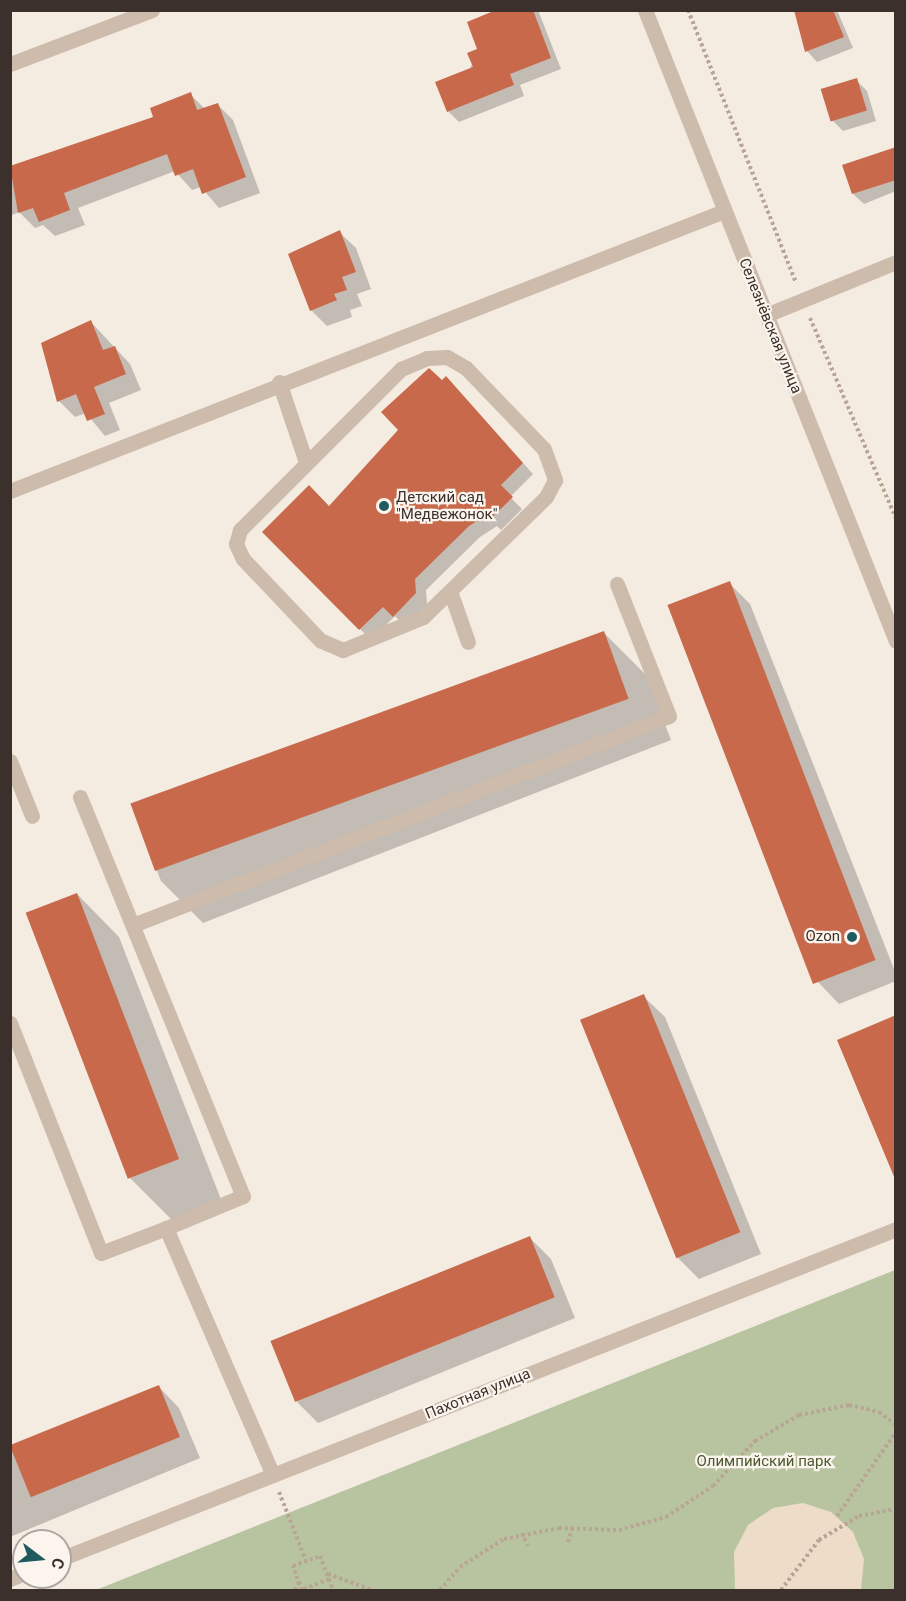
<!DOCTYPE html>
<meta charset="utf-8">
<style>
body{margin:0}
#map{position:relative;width:906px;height:1601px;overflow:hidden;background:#f4ebe1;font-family:Roboto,sans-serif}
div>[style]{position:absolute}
.green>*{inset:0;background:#b8c4a0}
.plaza>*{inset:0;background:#ecdcc8}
.shadow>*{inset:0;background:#0003}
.building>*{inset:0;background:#c8694b;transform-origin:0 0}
.path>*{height:4px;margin-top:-2px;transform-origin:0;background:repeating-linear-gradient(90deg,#b9a596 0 3px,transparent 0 6px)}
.minor>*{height:15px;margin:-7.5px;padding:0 7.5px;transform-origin:7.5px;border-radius:7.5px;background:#cdbbac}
.dots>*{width:16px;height:16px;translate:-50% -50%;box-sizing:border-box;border:3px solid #fbf5ee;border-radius:50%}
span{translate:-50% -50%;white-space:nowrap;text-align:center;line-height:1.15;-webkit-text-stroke:4.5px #fbf5ee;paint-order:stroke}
.street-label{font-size:15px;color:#3b302b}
.poi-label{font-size:15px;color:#3b302b}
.left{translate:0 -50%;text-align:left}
.right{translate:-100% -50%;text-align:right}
.park-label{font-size:15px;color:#4a5a2e}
.frame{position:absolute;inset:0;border:12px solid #3b302b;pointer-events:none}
.north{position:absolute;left:12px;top:1529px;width:60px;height:60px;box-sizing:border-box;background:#fbf5ee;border:2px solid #aea6a0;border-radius:50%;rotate:106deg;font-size:16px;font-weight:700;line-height:24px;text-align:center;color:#3b302b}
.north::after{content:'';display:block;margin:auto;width:21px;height:27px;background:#1f5a5e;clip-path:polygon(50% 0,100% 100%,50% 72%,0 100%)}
</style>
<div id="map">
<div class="green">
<div style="clip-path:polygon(895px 1270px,895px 1590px,96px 1590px)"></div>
</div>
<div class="plaza">
<div style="clip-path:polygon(803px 1503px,831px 1512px,853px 1532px,864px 1559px,861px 1590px,735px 1590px,734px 1552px,748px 1525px,773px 1508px)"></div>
</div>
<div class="shadow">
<div style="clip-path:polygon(500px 10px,538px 10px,561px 69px,520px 85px,524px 96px,459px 122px,448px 111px)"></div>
<div style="clip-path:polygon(794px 10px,837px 10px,853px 48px,817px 62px,807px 51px)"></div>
<div style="clip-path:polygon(856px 80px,867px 91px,876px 121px,843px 131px,832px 120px)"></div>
<div style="clip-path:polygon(190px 94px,205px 109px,217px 104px,233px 120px,260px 193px,219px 208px,201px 187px,192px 190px,175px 171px,78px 208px,85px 225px,55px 236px,43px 225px,35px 228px,19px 212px,10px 216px,10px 169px,155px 118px)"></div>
<div style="clip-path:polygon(896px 148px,896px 191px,864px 204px,853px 194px)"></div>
<div style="clip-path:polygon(339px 232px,356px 248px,371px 289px,357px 294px,362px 306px,350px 310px,352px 317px,327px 326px,311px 310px)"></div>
<div style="clip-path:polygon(91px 322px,130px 364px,141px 390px,109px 403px,120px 430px,105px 436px,86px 413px,75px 417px,59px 401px)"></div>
<div style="clip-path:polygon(442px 382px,456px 389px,533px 474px,510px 497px,522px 509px,501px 530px,497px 526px,480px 537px,426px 590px,427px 604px,404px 626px,395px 616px,371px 640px,264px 532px,329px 508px)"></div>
<div style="clip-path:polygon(729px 583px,750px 604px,896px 974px,896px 981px,839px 1004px,818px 982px)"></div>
<div style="clip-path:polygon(603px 632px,646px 675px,671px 740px,203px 923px,161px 881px,135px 815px)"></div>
<div style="clip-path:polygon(77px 894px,119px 937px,222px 1202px,173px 1221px,130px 1178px)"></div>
<div style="clip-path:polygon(643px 996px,665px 1017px,761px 1254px,699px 1279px,678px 1258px)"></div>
<div style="clip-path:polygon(530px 1238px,551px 1259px,575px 1318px,318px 1423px,297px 1402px)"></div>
<div style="clip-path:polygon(158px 1386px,179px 1408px,200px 1458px,10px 1537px,10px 1448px)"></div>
</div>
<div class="building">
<div style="clip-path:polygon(496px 10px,533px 10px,551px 58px,510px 74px,514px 85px,447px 112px,435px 82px,473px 67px,467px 53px,477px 49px,467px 22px)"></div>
<div style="clip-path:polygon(794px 10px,833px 10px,844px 37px,805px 52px)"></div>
<div style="left:857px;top:78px;width:34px;height:38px;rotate:73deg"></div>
<div style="clip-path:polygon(191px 92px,197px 110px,218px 103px,246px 177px,202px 194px,193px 169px,175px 176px,167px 154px,64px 193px,70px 210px,39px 222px,33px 208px,18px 213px,10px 166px,153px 117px,150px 108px)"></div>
<div style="clip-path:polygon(896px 147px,896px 180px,852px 194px,842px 165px)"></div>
<div style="clip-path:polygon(340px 230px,356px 272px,342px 277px,347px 290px,334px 294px,337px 300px,310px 311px,288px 254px)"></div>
<div style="clip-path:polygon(91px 320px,103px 350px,115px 346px,126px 374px,94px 387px,105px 414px,87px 421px,76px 394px,57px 402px,41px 343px)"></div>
<div style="clip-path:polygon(429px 368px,442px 380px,446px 376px,523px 463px,501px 485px,513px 497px,489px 520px,485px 516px,469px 526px,415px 579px,416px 593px,393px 617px,383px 607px,359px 630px,262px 532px,309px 485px,329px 506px,398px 430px,381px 412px)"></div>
<div style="left:730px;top:581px;width:406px;height:67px;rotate:69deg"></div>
<div style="left:604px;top:631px;width:72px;height:504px;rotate:70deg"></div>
<div style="left:77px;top:893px;width:285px;height:55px;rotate:69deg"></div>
<div style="left:644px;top:994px;width:257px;height:69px;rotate:68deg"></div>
<div style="clip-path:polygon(896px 1015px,896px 1179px,895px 1179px,837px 1040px)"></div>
<div style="left:530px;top:1236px;width:66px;height:280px;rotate:68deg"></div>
<div style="left:159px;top:1385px;width:56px;height:161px;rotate:68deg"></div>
</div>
<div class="path">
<div style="left:688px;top:10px;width:294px;rotate:68.4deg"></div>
<div style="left:810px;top:318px;width:219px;rotate:66.8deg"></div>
<div style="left:279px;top:1492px;width:74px;rotate:68.6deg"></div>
<div style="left:837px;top:1516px;width:103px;rotate:-54.9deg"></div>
<div style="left:522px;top:1533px;width:14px;rotate:65deg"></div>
<div style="left:568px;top:1542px;width:14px;rotate:-73deg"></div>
<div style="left:320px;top:1556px;width:25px;rotate:69deg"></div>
<div style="left:329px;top:1579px;width:29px;rotate:158deg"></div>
<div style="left:302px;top:1590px;width:26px;rotate:-111deg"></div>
<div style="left:293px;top:1566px;width:29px;rotate:-20deg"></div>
<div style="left:328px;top:1574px;width:47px;rotate:20deg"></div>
<div style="left:329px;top:1579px;width:12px;rotate:70deg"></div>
<div style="left:295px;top:1590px;width:9px;rotate:-63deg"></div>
<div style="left:440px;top:1590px;width:30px;rotate:-49deg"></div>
<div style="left:460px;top:1567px;width:52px;rotate:-32.5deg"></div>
<div style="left:504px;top:1539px;width:56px;rotate:-11.3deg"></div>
<div style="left:559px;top:1528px;width:60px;rotate:1.9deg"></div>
<div style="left:619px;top:1530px;width:49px;rotate:-15.5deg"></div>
<div style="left:666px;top:1517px;width:56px;rotate:-33.4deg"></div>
<div style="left:713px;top:1486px;width:62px;rotate:-47deg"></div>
<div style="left:755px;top:1441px;width:51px;rotate:-30.6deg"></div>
<div style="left:799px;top:1415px;width:51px;rotate:-11.3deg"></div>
<div style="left:849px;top:1405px;width:31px;rotate:13deg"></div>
<div style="left:879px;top:1412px;width:21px;rotate:37deg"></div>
<div style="left:781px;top:1590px;width:63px;rotate:-52.8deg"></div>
<div style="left:819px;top:1540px;width:47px;rotate:-31deg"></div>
<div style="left:859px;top:1516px;width:38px;rotate:-11deg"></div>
</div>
<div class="minor">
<div style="left:645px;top:10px;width:679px;rotate:68.31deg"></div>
<div style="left:10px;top:64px;width:152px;rotate:-20.8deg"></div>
<div style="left:766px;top:315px;width:140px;rotate:-22.2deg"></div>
<div style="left:447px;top:357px;width:22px;rotate:30deg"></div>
<div style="left:466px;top:368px;width:112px;rotate:46.1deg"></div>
<div style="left:544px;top:449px;width:33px;rotate:70deg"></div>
<div style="left:555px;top:480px;width:19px;rotate:118deg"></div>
<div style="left:546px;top:497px;width:172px;rotate:135.7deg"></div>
<div style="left:423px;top:617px;width:87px;rotate:157.6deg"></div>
<div style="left:343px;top:650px;width:25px;rotate:-157deg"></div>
<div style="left:320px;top:640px;width:112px;rotate:-133.5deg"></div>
<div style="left:243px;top:559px;width:17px;rotate:-115deg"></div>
<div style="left:236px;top:544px;width:15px;rotate:-74deg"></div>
<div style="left:240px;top:530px;width:228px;rotate:-45deg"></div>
<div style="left:401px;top:369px;width:28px;rotate:-23deg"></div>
<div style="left:427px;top:358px;width:20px;rotate:-3deg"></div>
<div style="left:279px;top:382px;width:84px;rotate:71.4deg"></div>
<div style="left:10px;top:491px;width:767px;rotate:-21.41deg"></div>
<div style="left:450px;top:591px;width:54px;rotate:70.6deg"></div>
<div style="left:10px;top:761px;width:59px;rotate:68.2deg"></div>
<div style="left:80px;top:797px;width:431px;rotate:67.8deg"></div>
<div style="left:243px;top:1196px;width:83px;rotate:157.4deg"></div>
<div style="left:133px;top:925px;width:575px;rotate:-21.3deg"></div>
<div style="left:669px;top:716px;width:142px;rotate:-111.5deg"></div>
<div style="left:10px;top:1023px;width:247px;rotate:68.4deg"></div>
<div style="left:101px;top:1253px;width:70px;rotate:-21deg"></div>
<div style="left:166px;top:1228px;width:269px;rotate:66.6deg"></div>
<div style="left:60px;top:1559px;width:899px;rotate:-21.54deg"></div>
<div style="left:10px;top:1579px;width:15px;rotate:-23deg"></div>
</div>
<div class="dots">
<div style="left:384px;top:506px;background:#1f5a5e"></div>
<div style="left:852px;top:937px;background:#1f5a5e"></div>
</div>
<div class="street-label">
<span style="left:770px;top:326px;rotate:68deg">Селезнёвская улица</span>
<span style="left:478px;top:1394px;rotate:-22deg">Пахотная улица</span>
</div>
<div class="poi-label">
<span class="left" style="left:396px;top:506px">Детский сад<br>"Медвежонок"</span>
<span class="right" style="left:840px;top:937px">Ozon</span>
</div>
<div class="park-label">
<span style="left:764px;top:1462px">Олимпийский парк</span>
</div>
<div class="frame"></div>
<div class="north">С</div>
</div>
